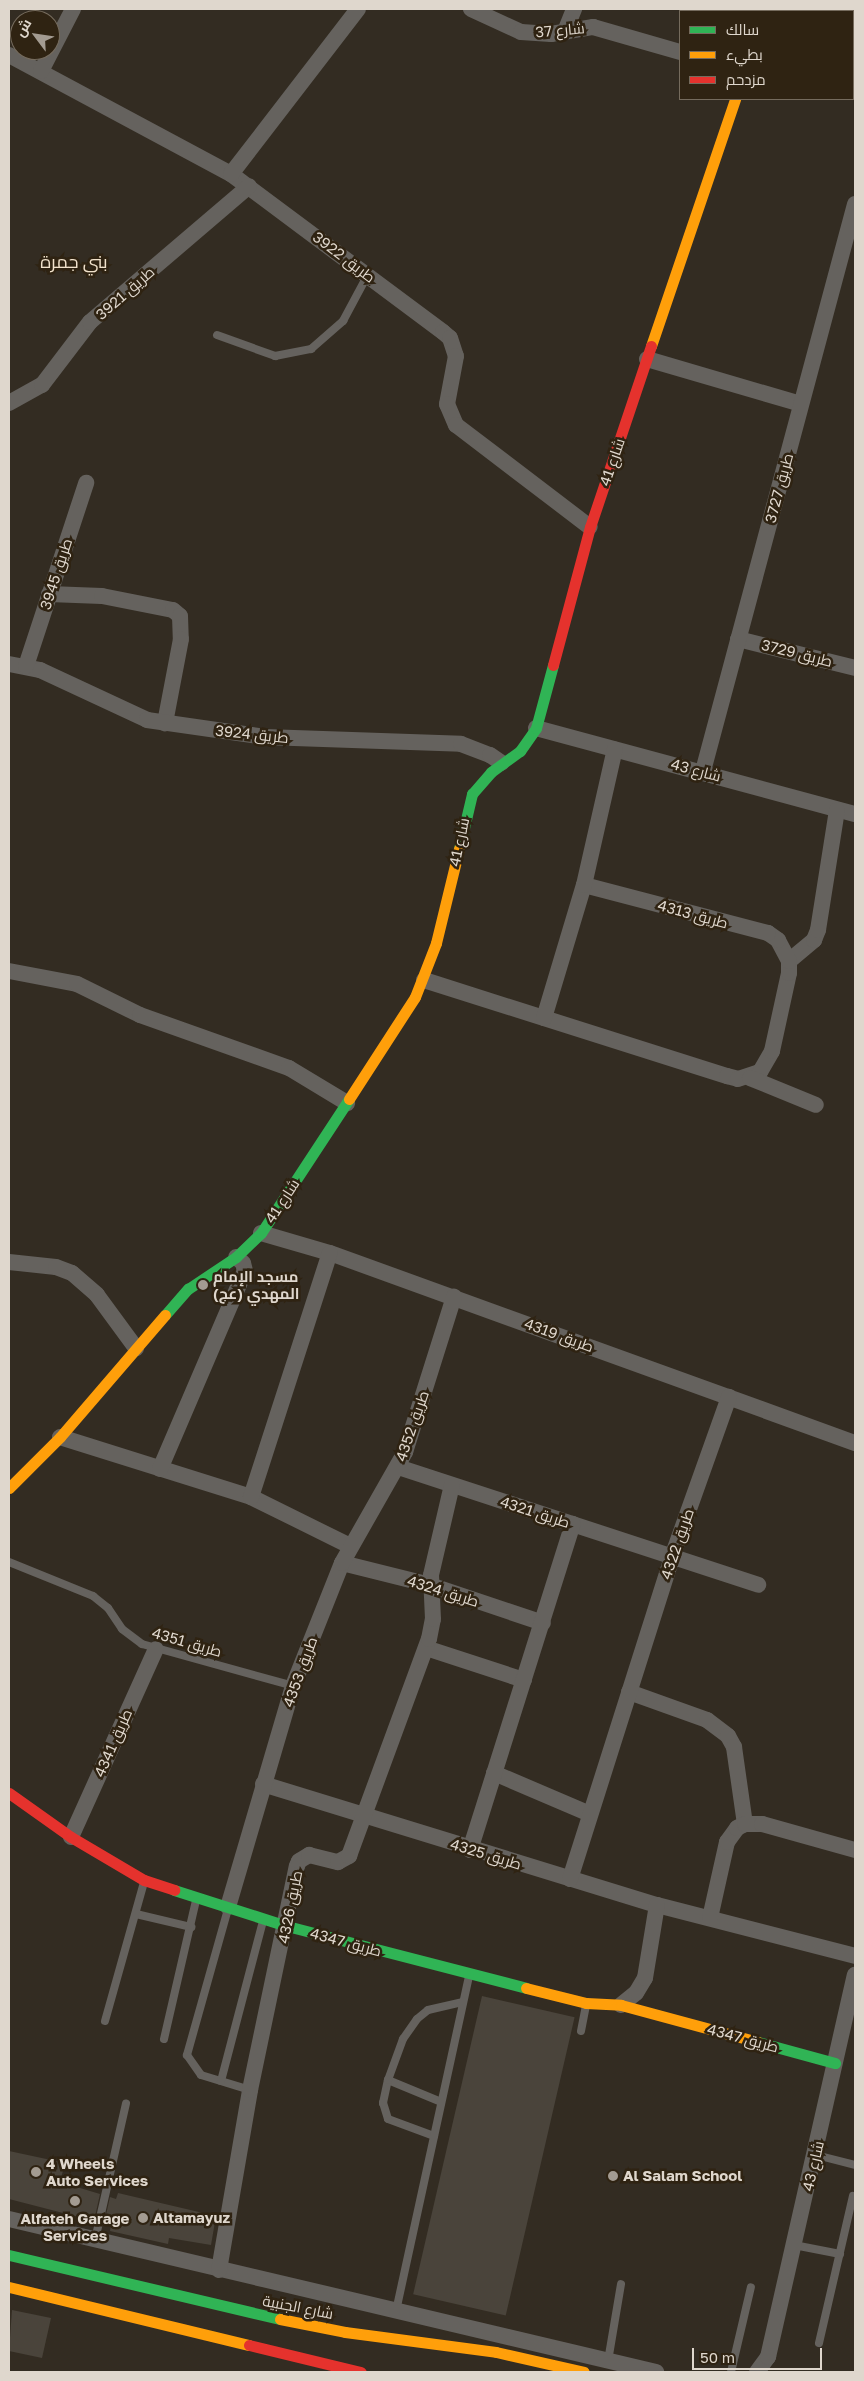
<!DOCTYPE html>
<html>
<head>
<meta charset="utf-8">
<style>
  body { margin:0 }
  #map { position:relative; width:864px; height:2381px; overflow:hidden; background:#332c22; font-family:"Golos Text",Cairo,sans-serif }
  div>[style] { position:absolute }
  .building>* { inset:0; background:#4a443b; transform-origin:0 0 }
  .lane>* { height:8px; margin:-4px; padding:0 4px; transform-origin:4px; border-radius:4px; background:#65625e }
  .street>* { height:16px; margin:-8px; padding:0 8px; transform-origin:8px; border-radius:8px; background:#65625e }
  .fast>* { height:11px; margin:-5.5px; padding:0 5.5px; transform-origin:5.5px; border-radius:5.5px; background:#30b455 }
  .slow>* { height:11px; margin:-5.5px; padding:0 5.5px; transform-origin:5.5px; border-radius:5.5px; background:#ff9f0a }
  .jam>* { height:11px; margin:-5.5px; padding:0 5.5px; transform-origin:5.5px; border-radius:5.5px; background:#e5322d }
  .dots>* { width:14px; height:14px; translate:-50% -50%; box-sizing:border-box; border:2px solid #2f2312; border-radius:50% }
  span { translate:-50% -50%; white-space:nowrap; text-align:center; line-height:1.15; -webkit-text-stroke:5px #2f2312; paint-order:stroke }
  .street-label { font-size:15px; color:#dfd7cd }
  .poi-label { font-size:15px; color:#dfd7cd; font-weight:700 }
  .left { translate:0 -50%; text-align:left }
  .quarter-label { font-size:18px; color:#f1e2cc }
  .frame { position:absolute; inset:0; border:10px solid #dfd7cd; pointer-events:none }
  .legend { position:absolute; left:679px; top:10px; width:175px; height:90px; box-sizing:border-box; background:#2f2312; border:1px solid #756b5d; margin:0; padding:6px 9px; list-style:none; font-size:15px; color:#dfd7cd }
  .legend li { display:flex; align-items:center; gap:10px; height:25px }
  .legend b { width:25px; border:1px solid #756b5d }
  .north { position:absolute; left:10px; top:10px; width:50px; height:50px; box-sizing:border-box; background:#2f2312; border:1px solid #756b5d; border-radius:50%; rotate:301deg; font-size:14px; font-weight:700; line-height:20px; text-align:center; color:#dfd7cd }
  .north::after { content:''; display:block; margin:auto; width:18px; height:22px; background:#a39b91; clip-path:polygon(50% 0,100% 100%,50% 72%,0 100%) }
  .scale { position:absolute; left:692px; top:2348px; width:130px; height:22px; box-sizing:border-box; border:2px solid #dfd7cd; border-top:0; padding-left:6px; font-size:15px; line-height:18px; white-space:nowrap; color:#dfd7cd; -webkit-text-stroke:4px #2f2312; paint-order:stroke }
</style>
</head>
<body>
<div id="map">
  <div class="building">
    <div style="left:482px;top:1996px;width:95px;height:306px;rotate:13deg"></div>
    <div style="clip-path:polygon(9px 2151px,65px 2163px,60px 2182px,100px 2194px,94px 2221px,9px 2199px)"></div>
    <div style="clip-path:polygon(118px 2193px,216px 2216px,211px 2245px,169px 2238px,168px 2244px,110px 2231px,111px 2226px,104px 2224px,110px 2197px,116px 2199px)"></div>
    <div style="clip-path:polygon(12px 2310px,51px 2318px,42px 2358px,9px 2351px)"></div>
  </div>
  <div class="lane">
    <div style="left:217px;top:335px;width:62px;rotate:19.9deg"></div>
    <div style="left:275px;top:356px;width:37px;rotate:-11deg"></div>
    <div style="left:311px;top:349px;width:43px;rotate:-41.2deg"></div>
    <div style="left:343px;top:321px;width:51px;rotate:-61.9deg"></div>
    <div style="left:9px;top:1562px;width:91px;rotate:22deg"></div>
    <div style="left:93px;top:1596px;width:19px;rotate:39deg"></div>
    <div style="left:108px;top:1608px;width:25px;rotate:56deg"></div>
    <div style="left:122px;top:1629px;width:25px;rotate:37deg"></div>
    <div style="left:142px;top:1644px;width:157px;rotate:15.5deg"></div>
    <div style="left:228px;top:1909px;width:152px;rotate:105.7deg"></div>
    <div style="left:187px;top:2055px;width:24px;rotate:55deg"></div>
    <div style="left:201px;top:2075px;width:51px;rotate:17deg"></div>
    <div style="left:136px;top:1914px;width:57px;rotate:13.3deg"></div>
    <div style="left:105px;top:2021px;width:144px;rotate:-74.3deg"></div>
    <div style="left:581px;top:2031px;width:26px;rotate:-79deg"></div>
    <div style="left:164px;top:2039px;width:143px;rotate:-77deg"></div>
    <div style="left:388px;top:2080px;width:57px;rotate:22.5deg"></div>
    <div style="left:221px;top:2081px;width:165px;rotate:-75.3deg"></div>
    <div style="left:434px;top:2136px;width:49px;rotate:-159.7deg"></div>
    <div style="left:388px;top:2119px;width:17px;rotate:-107deg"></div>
    <div style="left:383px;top:2103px;width:24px;rotate:-78deg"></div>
    <div style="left:388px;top:2080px;width:44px;rotate:-69.9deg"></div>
    <div style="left:403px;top:2039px;width:24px;rotate:-55deg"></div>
    <div style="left:417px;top:2019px;width:14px;rotate:-39deg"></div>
    <div style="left:428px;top:2010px;width:35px;rotate:-13deg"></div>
    <div style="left:816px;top:2155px;width:40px;rotate:14.4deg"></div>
    <div style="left:95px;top:2240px;width:140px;rotate:-77.2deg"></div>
    <div style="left:794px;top:2245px;width:47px;rotate:11.1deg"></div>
    <div style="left:396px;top:2311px;width:343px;rotate:-77.7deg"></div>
    <div style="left:819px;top:2343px;width:151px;rotate:-77deg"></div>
    <div style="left:608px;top:2361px;width:78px;rotate:-80.4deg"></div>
    <div style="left:731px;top:2372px;width:87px;rotate:-76.8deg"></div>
  </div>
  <div class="street">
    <div style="left:471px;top:9px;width:55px;rotate:24.7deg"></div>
    <div style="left:521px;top:32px;width:30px;rotate:4deg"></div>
    <div style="left:551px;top:34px;width:43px;rotate:-9.5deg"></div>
    <div style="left:593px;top:27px;width:91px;rotate:16deg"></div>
    <div style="left:761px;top:11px;width:2px;rotate:-63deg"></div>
    <div style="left:566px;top:29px;width:22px;rotate:-68deg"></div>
    <div style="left:9px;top:55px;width:252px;rotate:28.2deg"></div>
    <div style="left:231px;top:174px;width:264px;rotate:36.7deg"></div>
    <div style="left:443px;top:332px;width:9px;rotate:41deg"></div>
    <div style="left:450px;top:338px;width:19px;rotate:72deg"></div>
    <div style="left:456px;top:356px;width:49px;rotate:100.6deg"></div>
    <div style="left:447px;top:404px;width:23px;rotate:67deg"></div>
    <div style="left:456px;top:425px;width:168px;rotate:37.3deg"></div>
    <div style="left:41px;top:71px;width:70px;rotate:-62.7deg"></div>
    <div style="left:231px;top:174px;width:208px;rotate:-52.4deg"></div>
    <div style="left:647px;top:359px;width:160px;rotate:16.3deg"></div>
    <div style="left:9px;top:403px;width:38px;rotate:-29deg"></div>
    <div style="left:42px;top:385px;width:79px;rotate:-52.7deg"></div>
    <div style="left:90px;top:322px;width:209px;rotate:-40.5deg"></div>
    <div style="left:49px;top:594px;width:53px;rotate:2.2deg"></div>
    <div style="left:102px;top:596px;width:72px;rotate:11.2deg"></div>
    <div style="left:173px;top:610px;width:9px;rotate:41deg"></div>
    <div style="left:180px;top:616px;width:23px;rotate:88deg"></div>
    <div style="left:181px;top:639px;width:86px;rotate:100.8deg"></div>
    <div style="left:738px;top:639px;width:121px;rotate:13.9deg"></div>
    <div style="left:9px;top:664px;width:32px;rotate:11deg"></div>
    <div style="left:40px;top:670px;width:118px;rotate:25deg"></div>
    <div style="left:147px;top:720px;width:119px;rotate:8.2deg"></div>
    <div style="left:265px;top:737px;width:196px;rotate:2deg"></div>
    <div style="left:461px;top:744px;width:31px;rotate:21deg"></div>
    <div style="left:490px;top:755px;width:14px;rotate:34deg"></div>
    <div style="left:26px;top:666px;width:193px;rotate:-71.8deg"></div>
    <div style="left:536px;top:728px;width:330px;rotate:15.1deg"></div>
    <div style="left:703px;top:771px;width:587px;rotate:-74.99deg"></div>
    <div style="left:789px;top:961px;width:33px;rotate:-40deg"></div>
    <div style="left:814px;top:940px;width:11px;rotate:-68deg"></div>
    <div style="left:818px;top:930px;width:121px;rotate:-81deg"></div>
    <div style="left:9px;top:971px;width:69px;rotate:10.8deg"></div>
    <div style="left:77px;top:984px;width:70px;rotate:26.2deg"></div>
    <div style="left:140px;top:1015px;width:158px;rotate:19.6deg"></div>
    <div style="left:289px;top:1068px;width:68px;rotate:31.1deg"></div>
    <div style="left:424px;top:980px;width:318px;rotate:17.6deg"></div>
    <div style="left:727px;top:1076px;width:11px;rotate:15deg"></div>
    <div style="left:738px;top:1079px;width:23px;rotate:-18deg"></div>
    <div style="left:760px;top:1072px;width:24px;rotate:-60deg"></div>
    <div style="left:772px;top:1051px;width:80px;rotate:-77.7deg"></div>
    <div style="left:789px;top:973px;width:12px;rotate:-90deg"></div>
    <div style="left:789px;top:961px;width:24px;rotate:-118deg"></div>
    <div style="left:778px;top:940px;width:12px;rotate:-145deg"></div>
    <div style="left:768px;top:933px;width:190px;rotate:-165.4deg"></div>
    <div style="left:544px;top:1018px;width:139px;rotate:-73.3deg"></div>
    <div style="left:584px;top:885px;width:139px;rotate:-77.2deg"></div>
    <div style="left:750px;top:1078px;width:71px;rotate:22.2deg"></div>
    <div style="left:261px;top:1233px;width:72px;rotate:16.2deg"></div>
    <div style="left:330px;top:1253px;width:558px;rotate:19.9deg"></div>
    <div style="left:9px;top:1262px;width:47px;rotate:6.1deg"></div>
    <div style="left:56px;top:1267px;width:17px;rotate:21deg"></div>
    <div style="left:72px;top:1273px;width:33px;rotate:41deg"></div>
    <div style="left:97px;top:1295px;width:66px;rotate:53.7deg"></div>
    <div style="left:60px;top:1437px;width:200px;rotate:17.4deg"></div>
    <div style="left:251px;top:1497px;width:110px;rotate:26.3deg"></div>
    <div style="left:398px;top:1467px;width:379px;rotate:18.1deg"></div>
    <div style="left:160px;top:1469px;width:215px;rotate:-66.8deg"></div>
    <div style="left:245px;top:1271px;width:8px;rotate:-104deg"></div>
    <div style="left:243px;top:1263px;width:9px;rotate:-139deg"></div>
    <div style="left:251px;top:1497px;width:256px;rotate:-72.1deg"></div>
    <div style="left:342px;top:1563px;width:91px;rotate:14deg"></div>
    <div style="left:430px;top:1585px;width:119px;rotate:18.6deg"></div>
    <div style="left:426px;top:1648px;width:103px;rotate:18.1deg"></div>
    <div style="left:629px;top:1692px;width:83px;rotate:19.7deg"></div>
    <div style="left:707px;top:1720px;width:26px;rotate:37deg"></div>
    <div style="left:728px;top:1736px;width:13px;rotate:61deg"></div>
    <div style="left:734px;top:1747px;width:78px;rotate:81.9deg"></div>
    <div style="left:494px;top:1773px;width:104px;rotate:23.1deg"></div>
    <div style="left:263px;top:1784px;width:412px;rotate:17.1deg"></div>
    <div style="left:657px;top:1905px;width:204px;rotate:14.4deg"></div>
    <div style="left:71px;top:1837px;width:206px;rotate:-65.7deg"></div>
    <div style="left:470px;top:1850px;width:342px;rotate:-72.5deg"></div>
    <div style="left:570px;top:1879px;width:338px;rotate:-72.4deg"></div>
    <div style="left:672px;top:1557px;width:170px;rotate:-70.4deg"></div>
    <div style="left:228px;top:1907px;width:230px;rotate:-73.6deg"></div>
    <div style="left:293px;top:1686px;width:132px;rotate:-68.3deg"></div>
    <div style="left:342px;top:1563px;width:128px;rotate:-60.4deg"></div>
    <div style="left:405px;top:1452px;width:163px;rotate:-72.5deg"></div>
    <div style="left:710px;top:1918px;width:78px;rotate:-77.4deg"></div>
    <div style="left:727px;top:1842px;width:17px;rotate:-54deg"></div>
    <div style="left:737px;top:1828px;width:9px;rotate:-27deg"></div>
    <div style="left:745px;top:1824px;width:17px"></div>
    <div style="left:762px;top:1824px;width:97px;rotate:15.6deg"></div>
    <div style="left:621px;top:2005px;width:19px;rotate:-39deg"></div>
    <div style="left:636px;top:1993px;width:17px;rotate:-59deg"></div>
    <div style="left:645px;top:1978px;width:74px;rotate:-80.7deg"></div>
    <div style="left:9px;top:2219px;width:665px;rotate:13.3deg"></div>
    <div style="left:219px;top:2270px;width:183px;rotate:-80.2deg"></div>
    <div style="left:250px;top:2090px;width:229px;rotate:-78.2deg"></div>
    <div style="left:297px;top:1866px;width:5px;rotate:-68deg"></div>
    <div style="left:299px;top:1861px;width:12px;rotate:-31deg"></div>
    <div style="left:309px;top:1855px;width:30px;rotate:14deg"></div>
    <div style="left:338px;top:1862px;width:13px;rotate:-29deg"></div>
    <div style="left:349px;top:1856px;width:231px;rotate:-69.8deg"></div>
    <div style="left:429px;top:1639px;width:20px;rotate:-79deg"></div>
    <div style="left:433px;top:1619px;width:44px;rotate:-92.6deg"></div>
    <div style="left:431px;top:1575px;width:92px;rotate:-76.9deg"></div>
    <div style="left:757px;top:2372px;width:19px;rotate:-54deg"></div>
    <div style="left:768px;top:2357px;width:392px;rotate:-77.2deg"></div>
  </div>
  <div class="fast">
    <div style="left:459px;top:849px;width:57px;rotate:-76.7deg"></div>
    <div style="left:472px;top:794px;width:29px;rotate:-49deg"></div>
    <div style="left:491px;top:772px;width:36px;rotate:-36deg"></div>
    <div style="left:520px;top:751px;width:28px;rotate:-55deg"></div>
    <div style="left:536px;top:728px;width:65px;rotate:-74.9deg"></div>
    <div style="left:165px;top:1315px;width:35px;rotate:-49deg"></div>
    <div style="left:188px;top:1289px;width:58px;rotate:-33.7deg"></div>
    <div style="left:236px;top:1257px;width:35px;rotate:-44deg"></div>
    <div style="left:261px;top:1233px;width:160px;rotate:-56.7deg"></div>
    <div style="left:174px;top:1890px;width:119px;rotate:17.7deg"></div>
    <div style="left:287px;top:1926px;width:247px;rotate:14.5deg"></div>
    <div style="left:758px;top:2042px;width:80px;rotate:15.3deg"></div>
    <div style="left:9px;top:2255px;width:278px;rotate:13.3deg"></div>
  </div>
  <div class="slow">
    <div style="left:651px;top:346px;width:261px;rotate:-71.2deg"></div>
    <div style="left:349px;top:1099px;width:121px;rotate:-57.1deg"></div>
    <div style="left:415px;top:997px;width:58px;rotate:-68.7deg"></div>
    <div style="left:436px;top:943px;width:97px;rotate:-76.3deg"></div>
    <div style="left:9px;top:1488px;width:72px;rotate:-45deg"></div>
    <div style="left:60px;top:1437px;width:161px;rotate:-49.3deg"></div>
    <div style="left:526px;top:1988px;width:62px;rotate:14deg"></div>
    <div style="left:586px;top:2003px;width:35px;rotate:3deg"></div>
    <div style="left:621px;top:2005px;width:142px;rotate:15.1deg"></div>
    <div style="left:9px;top:2287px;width:247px;rotate:13.6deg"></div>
    <div style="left:280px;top:2319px;width:66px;rotate:11.3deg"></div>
    <div style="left:345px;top:2332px;width:152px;rotate:7.5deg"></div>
    <div style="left:496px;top:2352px;width:90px;rotate:12.8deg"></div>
  </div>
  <div class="jam">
    <div style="left:553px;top:665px;width:143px;rotate:-75deg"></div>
    <div style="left:590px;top:527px;width:191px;rotate:-71.4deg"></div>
    <div style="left:9px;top:1793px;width:76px;rotate:35.4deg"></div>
    <div style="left:71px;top:1837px;width:85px;rotate:30.5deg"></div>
    <div style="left:144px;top:1880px;width:32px;rotate:18deg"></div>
    <div style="left:249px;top:2345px;width:115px;rotate:13.6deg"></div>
  </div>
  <div class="dots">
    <div style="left:203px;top:1285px;background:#a39b91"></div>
    <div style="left:36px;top:2172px;background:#a39b91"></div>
    <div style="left:613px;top:2176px;background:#a39b91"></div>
    <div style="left:75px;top:2201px;background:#a39b91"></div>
    <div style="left:143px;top:2218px;background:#a39b91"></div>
  </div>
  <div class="street-label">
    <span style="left:560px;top:30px;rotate:-5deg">شارع 37</span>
    <span style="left:344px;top:257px;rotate:37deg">طريق 3922</span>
    <span style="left:125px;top:293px;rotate:-41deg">طريق 3921</span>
    <span style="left:612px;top:462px;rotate:-71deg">شارع 41</span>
    <span style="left:779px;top:488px;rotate:-75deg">طريق 3727</span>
    <span style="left:56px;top:574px;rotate:-72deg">طريق 3945</span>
    <span style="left:797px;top:653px;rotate:14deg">طريق 3729</span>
    <span style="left:252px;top:734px;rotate:6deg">طريق 3924</span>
    <span style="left:696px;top:770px;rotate:15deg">شارع 43</span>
    <span style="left:459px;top:842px;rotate:-78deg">شارع 41</span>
    <span style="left:693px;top:914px;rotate:15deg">طريق 4313</span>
    <span style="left:282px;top:1201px;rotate:-57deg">شارع 41</span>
    <span style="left:559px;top:1335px;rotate:20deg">طريق 4319</span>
    <span style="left:412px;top:1426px;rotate:-71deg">طريق 4352</span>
    <span style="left:535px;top:1512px;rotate:18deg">طريق 4321</span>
    <span style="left:677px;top:1544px;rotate:-71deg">طريق 4322</span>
    <span style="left:443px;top:1591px;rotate:17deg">طريق 4324</span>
    <span style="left:187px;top:1642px;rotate:16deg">طريق 4351</span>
    <span style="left:300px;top:1672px;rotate:-70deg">طريق 4353</span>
    <span style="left:113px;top:1743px;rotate:-66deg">طريق 4341</span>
    <span style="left:486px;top:1854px;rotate:17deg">طريق 4325</span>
    <span style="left:290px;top:1907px;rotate:-79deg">طريق 4326</span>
    <span style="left:346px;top:1942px;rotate:15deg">طريق 4347</span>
    <span style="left:743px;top:2038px;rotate:15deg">طريق 4347</span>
    <span style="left:813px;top:2166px;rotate:-77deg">شارع 43</span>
    <span style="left:298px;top:2307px;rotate:11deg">شارع الجنبية</span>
  </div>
  <div class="poi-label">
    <span class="left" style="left:213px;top:1285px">مسجد الإمام<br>المهدي (عج)</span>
    <span class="left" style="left:46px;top:2172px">4 Wheels<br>Auto Services</span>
    <span class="left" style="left:623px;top:2176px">Al Salam School</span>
    <span style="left:75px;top:2227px">Alfateh Garage<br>Services</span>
    <span class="left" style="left:153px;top:2218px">Altamayuz</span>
  </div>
  <div class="quarter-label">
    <span style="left:74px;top:261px">بني جمرة</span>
  </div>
  <div class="frame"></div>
  <ul class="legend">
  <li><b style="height:6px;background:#30b455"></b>سالك</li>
  <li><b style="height:6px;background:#ff9f0a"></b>بطيء</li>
  <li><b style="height:6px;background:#e5322d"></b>مزدحم</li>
  </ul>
  <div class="north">ش</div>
  <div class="scale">50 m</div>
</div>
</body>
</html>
